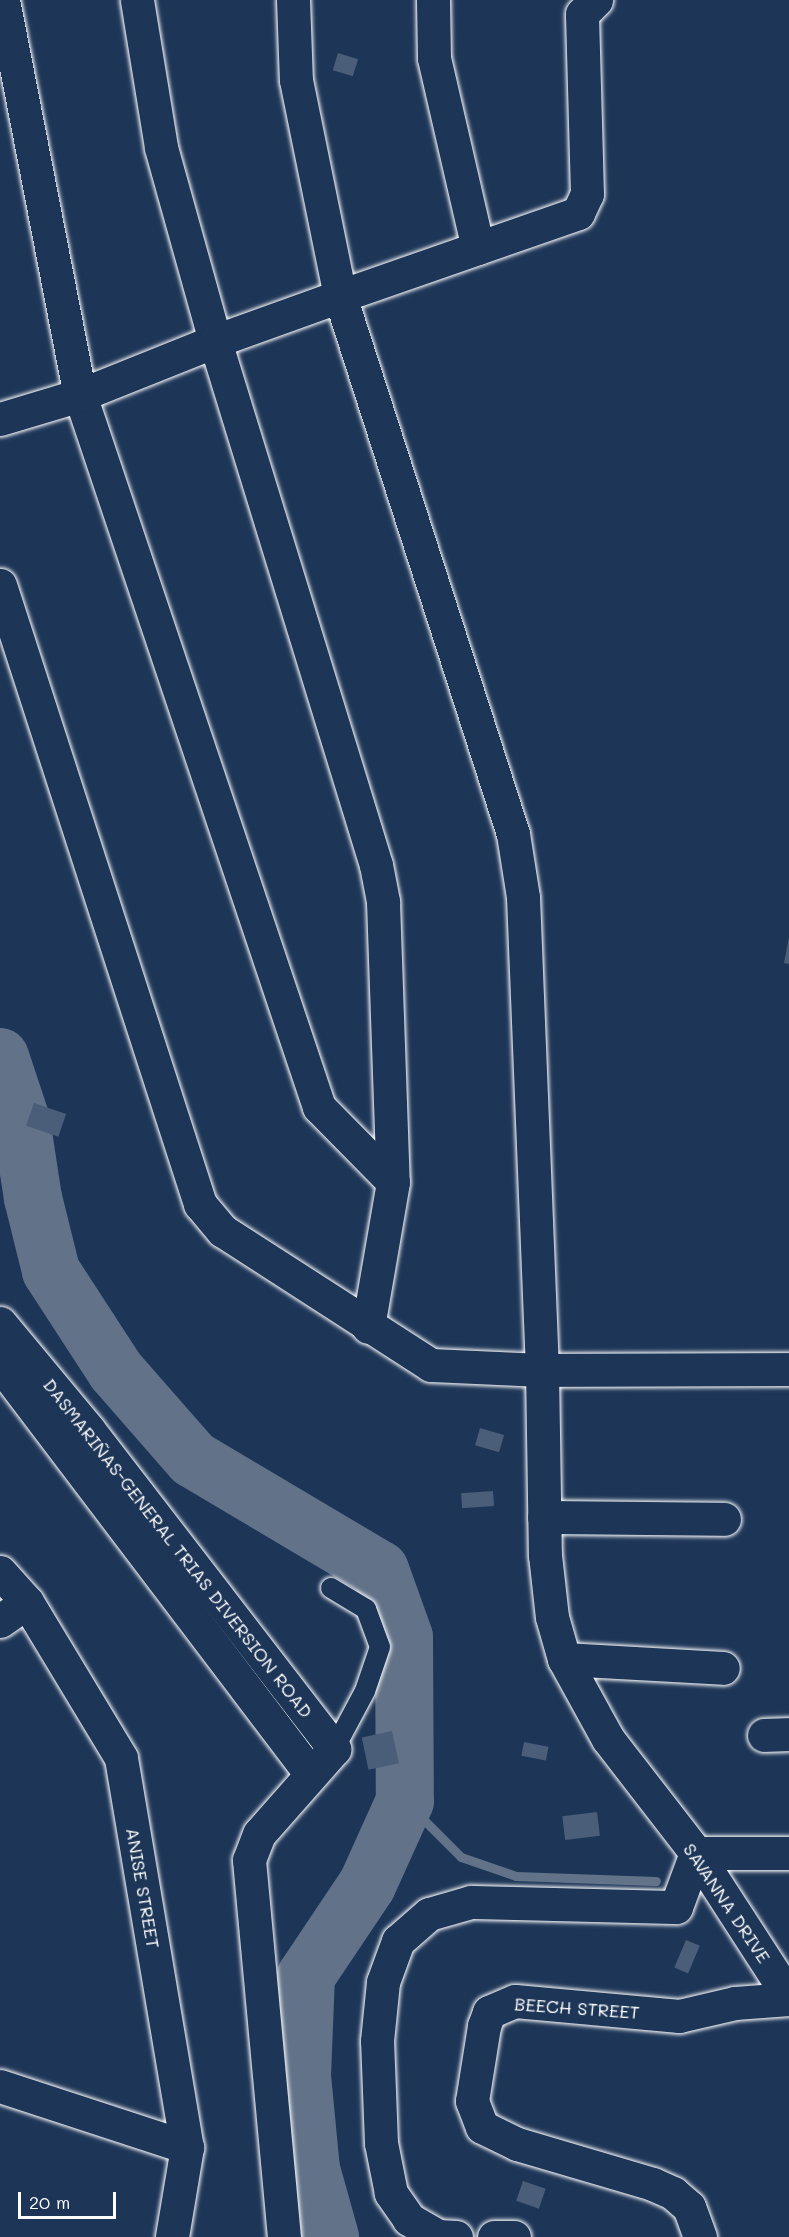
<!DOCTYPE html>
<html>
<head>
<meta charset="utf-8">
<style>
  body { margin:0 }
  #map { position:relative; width:789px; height:2237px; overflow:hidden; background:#1d3557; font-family:Mali,sans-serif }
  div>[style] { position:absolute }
  .stream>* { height:9px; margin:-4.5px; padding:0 4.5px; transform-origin:4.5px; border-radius:4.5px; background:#617289 }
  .river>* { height:58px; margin:-29px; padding:0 29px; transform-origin:29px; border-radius:29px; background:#617289 }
  .building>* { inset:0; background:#4a5d79; transform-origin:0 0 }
  .roads { filter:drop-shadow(0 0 2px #fff) drop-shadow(0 0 2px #fff) }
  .service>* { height:20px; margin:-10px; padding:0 10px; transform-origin:10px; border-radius:10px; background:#1d3557 }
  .minor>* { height:33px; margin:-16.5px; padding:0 16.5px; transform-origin:16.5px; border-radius:16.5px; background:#1d3557 }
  span { translate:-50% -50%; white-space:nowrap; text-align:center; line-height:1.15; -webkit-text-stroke:6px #1d3557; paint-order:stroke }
  .street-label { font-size:18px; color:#fff }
  .scale { position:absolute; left:18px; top:2192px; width:98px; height:27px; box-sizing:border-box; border:3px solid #fff; border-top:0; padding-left:8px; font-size:18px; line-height:21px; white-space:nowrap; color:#fff; -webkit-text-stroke:4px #1d3557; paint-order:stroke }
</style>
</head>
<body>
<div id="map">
  <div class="stream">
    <div style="left:405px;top:1801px;width:79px;rotate:45deg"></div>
    <div style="left:461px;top:1857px;width:58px;rotate:19.1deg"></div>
    <div style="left:516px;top:1876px;width:140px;rotate:2deg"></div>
  </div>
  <div class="river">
    <div style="left:0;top:1057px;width:66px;rotate:71.6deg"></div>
    <div style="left:21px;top:1120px;width:79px;rotate:81.3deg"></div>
    <div style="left:33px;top:1198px;width:75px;rotate:76.1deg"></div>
    <div style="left:51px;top:1271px;width:119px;rotate:57deg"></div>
    <div style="left:116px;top:1371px;width:117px;rotate:48.8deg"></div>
    <div style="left:193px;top:1459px;width:217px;rotate:30.7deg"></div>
    <div style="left:380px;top:1570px;width:71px;rotate:70.3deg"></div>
    <div style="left:404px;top:1637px;width:164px;rotate:89.7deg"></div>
    <div style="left:405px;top:1801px;width:92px;rotate:114.3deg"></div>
    <div style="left:367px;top:1885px;width:110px;rotate:123.8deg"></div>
    <div style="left:306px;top:1976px;width:100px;rotate:92.3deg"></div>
    <div style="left:302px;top:2076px;width:93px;rotate:84.5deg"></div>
    <div style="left:311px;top:2169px;width:71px;rotate:74.4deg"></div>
  </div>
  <div class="building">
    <div style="left:338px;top:53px;width:21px;height:18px;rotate:17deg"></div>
    <div style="clip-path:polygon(789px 937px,789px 964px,784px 963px)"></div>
    <div style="left:34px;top:1103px;width:34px;height:24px;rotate:19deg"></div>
    <div style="left:480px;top:1428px;width:25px;height:18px;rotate:16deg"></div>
    <div style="left:493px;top:1491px;width:15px;height:32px;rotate:86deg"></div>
    <div style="left:392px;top:1731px;width:33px;height:31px;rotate:78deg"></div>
    <div style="left:524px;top:1742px;width:25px;height:14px;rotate:11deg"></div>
    <div style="left:597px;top:1812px;width:24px;height:35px;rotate:83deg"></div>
    <div style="left:686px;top:1940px;width:15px;height:30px;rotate:23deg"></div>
    <div style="left:523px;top:2181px;width:24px;height:21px;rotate:19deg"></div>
  </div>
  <div class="roads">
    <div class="service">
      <div style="left:331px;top:1588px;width:41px;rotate:31deg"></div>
      <div style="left:366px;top:1609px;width:40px;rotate:69.8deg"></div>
      <div style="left:380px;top:1647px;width:46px;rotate:108.8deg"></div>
      <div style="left:365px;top:1691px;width:66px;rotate:118.1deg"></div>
    </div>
    <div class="minor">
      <div style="left:3px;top:0;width:402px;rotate:79deg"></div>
      <div style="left:80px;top:395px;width:751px;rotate:71.44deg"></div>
      <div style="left:319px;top:1107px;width:105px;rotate:45.4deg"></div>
      <div style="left:393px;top:1182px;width:147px;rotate:99.8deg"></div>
      <div style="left:293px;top:0;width:80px;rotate:87.9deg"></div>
      <div style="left:296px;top:80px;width:220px;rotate:78.5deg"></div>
      <div style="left:340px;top:296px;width:252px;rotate:-19.2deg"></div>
      <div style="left:578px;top:213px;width:21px;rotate:-65deg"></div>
      <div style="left:587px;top:194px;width:180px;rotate:-91.6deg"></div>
      <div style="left:582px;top:14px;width:20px;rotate:-45deg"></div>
      <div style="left:433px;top:0;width:58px;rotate:89deg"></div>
      <div style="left:434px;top:58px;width:195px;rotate:77deg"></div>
      <div style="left:0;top:419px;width:84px;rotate:-16.7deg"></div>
      <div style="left:80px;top:395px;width:145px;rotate:-21.8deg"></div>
      <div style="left:215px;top:341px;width:201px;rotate:-105.6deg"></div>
      <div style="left:161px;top:147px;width:149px;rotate:-99.3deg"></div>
      <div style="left:0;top:585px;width:651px;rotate:72.09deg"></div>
      <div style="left:200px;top:1204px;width:35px;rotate:50deg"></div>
      <div style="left:223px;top:1231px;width:247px;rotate:32.8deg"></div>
      <div style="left:431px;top:1365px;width:111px;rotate:2.6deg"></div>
      <div style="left:542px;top:1370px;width:473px;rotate:-92.3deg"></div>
      <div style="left:523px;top:897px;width:64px;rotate:-99deg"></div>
      <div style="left:513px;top:834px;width:565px;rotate:-107.83deg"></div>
      <div style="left:340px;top:296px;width:133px;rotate:160.2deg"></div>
      <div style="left:215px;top:341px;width:548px;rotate:72.92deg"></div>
      <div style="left:376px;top:865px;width:38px;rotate:79deg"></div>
      <div style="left:383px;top:902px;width:280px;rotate:88deg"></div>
      <div style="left:0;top:1323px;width:138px;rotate:50.3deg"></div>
      <div style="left:88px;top:1429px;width:404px;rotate:52.4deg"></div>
      <div style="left:334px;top:1749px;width:113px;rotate:131.4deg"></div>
      <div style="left:259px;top:1834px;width:28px;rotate:111deg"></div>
      <div style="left:249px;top:1860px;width:379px;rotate:84.7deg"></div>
      <div style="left:0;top:1364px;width:513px;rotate:52.84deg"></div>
      <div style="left:789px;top:1369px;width:247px;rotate:179.8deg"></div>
      <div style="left:542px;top:1370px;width:185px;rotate:89.1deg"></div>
      <div style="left:545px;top:1555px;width:62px;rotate:83.6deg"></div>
      <div style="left:552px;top:1617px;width:44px;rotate:74.1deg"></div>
      <div style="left:564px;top:1659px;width:91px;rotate:61.2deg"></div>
      <div style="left:608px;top:1739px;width:144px;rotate:52.3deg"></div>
      <div style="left:696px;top:1853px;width:171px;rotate:57.1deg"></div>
      <div style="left:544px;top:1517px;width:180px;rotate:0.6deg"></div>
      <div style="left:0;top:1572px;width:40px;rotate:48deg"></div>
      <div style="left:27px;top:1602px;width:182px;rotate:58.9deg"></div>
      <div style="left:121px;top:1758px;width:395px;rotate:80.4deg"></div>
      <div style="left:187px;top:2147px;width:91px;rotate:99.5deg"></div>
      <div style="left:0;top:1621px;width:33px;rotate:-35deg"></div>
      <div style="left:564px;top:1659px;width:159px;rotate:3.2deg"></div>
      <div style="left:764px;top:1735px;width:25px;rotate:-2deg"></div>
      <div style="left:0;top:2086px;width:197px;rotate:18.1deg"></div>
      <div style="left:456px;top:2237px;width:18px;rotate:-177deg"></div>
      <div style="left:438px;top:2236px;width:34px;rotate:-150deg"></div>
      <div style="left:409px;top:2219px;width:32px;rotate:-125deg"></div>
      <div style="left:391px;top:2193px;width:51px;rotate:-101.3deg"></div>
      <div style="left:381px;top:2143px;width:102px;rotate:-92.2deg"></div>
      <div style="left:377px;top:2041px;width:59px;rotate:-84.2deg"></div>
      <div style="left:383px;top:1982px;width:44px;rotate:-69.9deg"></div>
      <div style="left:398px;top:1941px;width:41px;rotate:-41.1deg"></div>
      <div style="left:429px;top:1914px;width:44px;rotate:-15.9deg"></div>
      <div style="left:471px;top:1902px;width:205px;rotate:1.4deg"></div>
      <div style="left:676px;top:1907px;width:58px;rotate:-69.7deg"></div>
      <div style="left:696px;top:1853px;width:93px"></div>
      <div style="left:494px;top:2237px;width:20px"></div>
      <div style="left:700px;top:2237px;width:32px;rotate:-110deg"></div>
      <div style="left:689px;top:2207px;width:21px;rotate:-139deg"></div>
      <div style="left:673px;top:2193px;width:22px;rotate:-156deg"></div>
      <div style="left:653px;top:2184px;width:142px;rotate:-163.6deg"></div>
      <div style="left:517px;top:2144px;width:39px;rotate:-154deg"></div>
      <div style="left:482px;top:2127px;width:28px;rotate:-111deg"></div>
      <div style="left:472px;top:2101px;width:76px;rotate:-80.9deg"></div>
      <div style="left:484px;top:2026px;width:15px;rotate:-70deg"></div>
      <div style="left:489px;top:2012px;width:28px;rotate:-23deg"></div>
      <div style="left:515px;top:2001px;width:165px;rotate:5.2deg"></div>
      <div style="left:679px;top:2016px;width:57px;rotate:-13.1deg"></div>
      <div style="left:735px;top:2003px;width:54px;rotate:-4.2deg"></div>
    </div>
  </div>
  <div class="street-label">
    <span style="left:178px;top:1548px;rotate:52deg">DASMARIÑAS-GENERAL TRIAS DIVERSION ROAD</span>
    <span style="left:143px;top:1888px;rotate:80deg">ANISE STREET</span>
    <span style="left:727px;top:1903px;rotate:56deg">SAVANNA DRIVE</span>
    <span style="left:577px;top:2008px;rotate:4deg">BEECH STREET</span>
  </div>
  <div class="scale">20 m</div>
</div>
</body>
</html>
